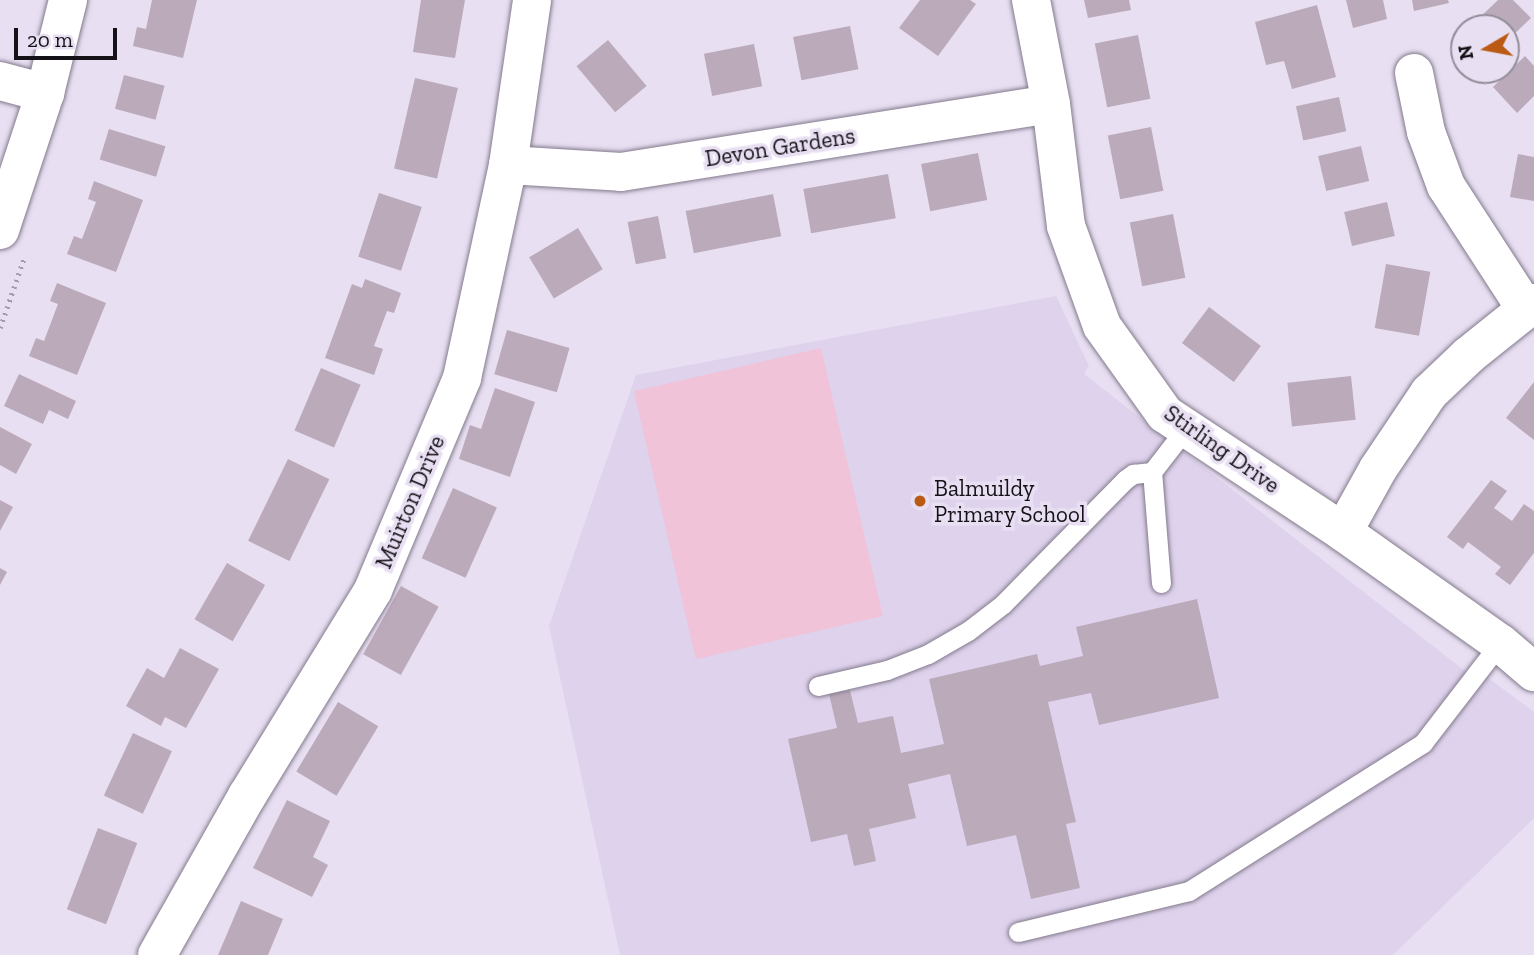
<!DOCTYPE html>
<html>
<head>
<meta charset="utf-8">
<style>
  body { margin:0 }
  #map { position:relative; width:1534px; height:955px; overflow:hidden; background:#e8dff2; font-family:"Zilla Slab",serif }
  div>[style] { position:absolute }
  .built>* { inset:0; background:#ded2ec }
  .green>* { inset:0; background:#f0c3d9; transform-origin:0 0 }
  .building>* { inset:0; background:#bbaaba; transform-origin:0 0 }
  .path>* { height:4.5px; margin-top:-2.25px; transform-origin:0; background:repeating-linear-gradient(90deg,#a39cab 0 2px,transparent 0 7px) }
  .roads { filter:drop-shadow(0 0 2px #837a8c) drop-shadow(0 0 2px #837a8c) }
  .lane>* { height:19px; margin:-9.5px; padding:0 9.5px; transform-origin:9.5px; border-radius:9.5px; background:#fff }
  .street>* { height:38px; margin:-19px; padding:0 19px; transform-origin:19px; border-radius:19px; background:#fff }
  .secondary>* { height:38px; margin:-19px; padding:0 19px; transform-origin:19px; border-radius:19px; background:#fff }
  .dots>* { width:19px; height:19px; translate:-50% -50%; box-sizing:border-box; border:4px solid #e8dff2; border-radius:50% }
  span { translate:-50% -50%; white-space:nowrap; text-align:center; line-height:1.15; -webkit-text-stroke:7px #e8dff2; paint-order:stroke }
  .street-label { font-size:23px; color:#141117 }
  .poi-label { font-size:23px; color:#141117 }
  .left { translate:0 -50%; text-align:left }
  .north { position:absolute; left:1450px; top:14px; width:70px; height:70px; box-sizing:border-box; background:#e8dff2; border:2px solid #938d9a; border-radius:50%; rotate:260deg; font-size:19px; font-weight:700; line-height:28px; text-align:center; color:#141117 }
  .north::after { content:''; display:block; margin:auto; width:24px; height:32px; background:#ba5a14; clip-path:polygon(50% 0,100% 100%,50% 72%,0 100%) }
  .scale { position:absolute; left:14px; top:28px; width:103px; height:32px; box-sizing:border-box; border:4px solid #141117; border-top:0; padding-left:9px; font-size:21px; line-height:24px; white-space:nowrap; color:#141117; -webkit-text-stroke:5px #e8dff2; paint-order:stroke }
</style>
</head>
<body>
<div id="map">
  <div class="built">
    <div style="clip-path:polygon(1056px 296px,1089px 366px,1084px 374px,1474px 678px,1480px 672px,1534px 712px,1534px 818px,1393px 955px,620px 955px,549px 626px,636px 375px)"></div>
  </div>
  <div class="green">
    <div style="left:821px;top:348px;width:275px;height:192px;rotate:77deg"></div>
  </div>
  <div class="building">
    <div style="clip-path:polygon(152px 0,197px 0,183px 58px,133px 46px,137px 27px,146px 29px)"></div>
    <div style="clip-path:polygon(421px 0,465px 0,455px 58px,413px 52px)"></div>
    <div style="clip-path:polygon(920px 0,970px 0,976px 4px,938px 56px,899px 28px)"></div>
    <div style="clip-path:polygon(1084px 0,1129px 0,1131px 10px,1088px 18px)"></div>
    <div style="clip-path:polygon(1346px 0,1383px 0,1387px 19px,1353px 28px)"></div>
    <div style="clip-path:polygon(1412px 0,1448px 0,1449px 3px,1414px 11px)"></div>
    <div style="clip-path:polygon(1498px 0,1513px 0,1531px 18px,1506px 42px,1506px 28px,1478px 28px,1474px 23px)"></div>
    <div style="clip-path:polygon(1317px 5px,1336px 77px,1292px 89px,1284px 61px,1266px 65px,1255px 22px)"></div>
    <div style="left:850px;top:26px;width:44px;height:58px;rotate:79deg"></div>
    <div style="left:1138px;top:35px;width:65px;height:44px;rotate:79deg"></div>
    <div style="left:608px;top:40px;width:60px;height:41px;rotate:50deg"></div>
    <div style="left:754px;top:44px;width:43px;height:51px;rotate:79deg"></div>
    <div style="clip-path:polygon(1525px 56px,1534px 66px,1534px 96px,1517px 113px,1493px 87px)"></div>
    <div style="left:124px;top:75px;width:42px;height:35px;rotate:15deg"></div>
    <div style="left:415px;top:78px;width:44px;height:93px;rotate:13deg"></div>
    <div style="left:1339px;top:97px;width:35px;height:44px;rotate:78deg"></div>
    <div style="left:1151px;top:127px;width:65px;height:44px;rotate:79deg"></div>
    <div style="left:109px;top:129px;width:59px;height:32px;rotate:17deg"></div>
    <div style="left:1361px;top:146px;width:36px;height:44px;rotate:77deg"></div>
    <div style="left:978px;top:153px;width:48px;height:58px;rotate:79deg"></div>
    <div style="clip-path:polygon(1518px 154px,1534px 157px,1534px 201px,1510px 197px)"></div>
    <div style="left:888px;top:174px;width:45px;height:86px;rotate:80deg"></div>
    <div style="clip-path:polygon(94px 181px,143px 200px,116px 272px,67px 254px,74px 236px,82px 239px,96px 202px,88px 199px)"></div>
    <div style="left:379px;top:193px;width:45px;height:67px;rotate:18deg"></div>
    <div style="left:773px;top:194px;width:43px;height:89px;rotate:79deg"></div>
    <div style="left:1387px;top:202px;width:35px;height:44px;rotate:77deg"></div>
    <div style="left:1173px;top:214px;width:65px;height:44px;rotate:79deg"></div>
    <div style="left:658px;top:216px;width:43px;height:31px;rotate:79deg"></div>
    <div style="left:578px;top:228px;width:48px;height:57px;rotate:59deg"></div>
    <div style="left:1386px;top:264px;width:45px;height:65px;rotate:10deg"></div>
    <div style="clip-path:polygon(365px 279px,401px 293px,394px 313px,387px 311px,374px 346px,383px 349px,374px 375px,325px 358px,352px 284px,362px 288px)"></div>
    <div style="clip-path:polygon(57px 283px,106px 303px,77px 375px,29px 356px,36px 338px,44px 341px,58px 304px,50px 301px)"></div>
    <div style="left:1209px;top:307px;width:65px;height:45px;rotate:37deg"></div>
    <div style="left:507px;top:330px;width:65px;height:46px;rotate:16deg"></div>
    <div style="left:321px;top:368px;width:43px;height:68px;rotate:23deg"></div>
    <div style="clip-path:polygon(19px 374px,76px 401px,68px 419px,49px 410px,43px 424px,4px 406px)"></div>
    <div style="left:1351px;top:376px;width:44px;height:64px;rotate:84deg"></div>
    <div style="clip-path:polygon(1534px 382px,1534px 440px,1506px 418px)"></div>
    <div style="clip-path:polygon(495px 388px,535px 402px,510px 477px,459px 459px,470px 425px,481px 429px)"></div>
    <div style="clip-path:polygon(0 427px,32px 444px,16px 474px,0 465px)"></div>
    <div style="left:288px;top:459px;width:46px;height:91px;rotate:26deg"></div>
    <div style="clip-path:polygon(1491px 480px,1507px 491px,1494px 508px,1512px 521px,1524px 504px,1534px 511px,1534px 553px,1510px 585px,1495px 574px,1501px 567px,1468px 542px,1463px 549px,1447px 537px)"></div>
    <div style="left:453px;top:488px;width:48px;height:77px;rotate:24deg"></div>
    <div style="clip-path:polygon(0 500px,13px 507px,0 531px)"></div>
    <div style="left:227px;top:563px;width:44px;height:65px;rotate:30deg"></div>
    <div style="clip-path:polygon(0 568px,7px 572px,0 585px)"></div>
    <div style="left:401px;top:586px;width:43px;height:78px;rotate:29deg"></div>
    <div style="clip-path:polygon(1197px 599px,1219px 698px,1099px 725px,1091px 693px,1048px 702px,1076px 822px,1066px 824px,1080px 888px,1031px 899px,1016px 835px,967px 846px,950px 774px,908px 784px,916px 818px,869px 829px,876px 861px,854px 866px,847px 834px,811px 842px,788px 739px,837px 728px,829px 694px,850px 690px,858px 723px,893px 716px,901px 753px,944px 744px,929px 679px,1037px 654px,1040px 666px,1083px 656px,1076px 627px)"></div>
    <div style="clip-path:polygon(180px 648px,219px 669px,186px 728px,165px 717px,161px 726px,126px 706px,147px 668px,164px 678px)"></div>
    <div style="left:338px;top:702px;width:47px;height:81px;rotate:31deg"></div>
    <div style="left:133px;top:733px;width:43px;height:69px;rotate:25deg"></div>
    <div style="clip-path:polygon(287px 800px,330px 821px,313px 857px,328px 865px,312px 897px,253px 868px)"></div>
    <div style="left:98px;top:828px;width:42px;height:87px;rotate:21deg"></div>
    <div style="clip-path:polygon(241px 901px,283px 919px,268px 955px,218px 955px)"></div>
  </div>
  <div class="path">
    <div style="left:0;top:328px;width:74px;rotate:-71.1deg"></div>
  </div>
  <div class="roads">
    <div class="lane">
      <div style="left:1161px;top:583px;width:111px;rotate:-94.6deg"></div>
      <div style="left:1152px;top:472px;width:56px;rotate:-52.3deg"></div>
      <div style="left:818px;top:686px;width:71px;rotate:-13.1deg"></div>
      <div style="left:887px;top:670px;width:44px;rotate:-21.3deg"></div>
      <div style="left:928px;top:654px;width:46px;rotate:-29.9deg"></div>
      <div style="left:968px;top:631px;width:44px;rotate:-37.6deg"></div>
      <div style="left:1003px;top:604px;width:175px;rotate:-45.5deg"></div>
      <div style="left:1126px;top:479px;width:9px;rotate:-36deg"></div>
      <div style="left:1133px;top:474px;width:19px;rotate:-6deg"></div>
      <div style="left:1018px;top:932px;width:176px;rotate:-13.5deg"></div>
      <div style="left:1189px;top:891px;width:277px;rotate:-32.3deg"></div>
      <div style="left:1423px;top:743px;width:126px;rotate:-52.4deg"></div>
    </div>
    <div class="street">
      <div style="left:1031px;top:0;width:106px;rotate:79.1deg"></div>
      <div style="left:1051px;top:104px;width:123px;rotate:83deg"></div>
      <div style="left:1066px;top:226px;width:106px;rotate:70.2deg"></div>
      <div style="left:1102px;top:326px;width:108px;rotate:54.4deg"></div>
      <div style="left:1165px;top:414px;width:214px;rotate:33.5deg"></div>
      <div style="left:1343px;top:532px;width:192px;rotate:35.3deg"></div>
      <div style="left:1500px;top:643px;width:45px;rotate:40.5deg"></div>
      <div style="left:1414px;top:73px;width:60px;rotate:78.5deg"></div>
      <div style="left:1426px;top:132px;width:58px;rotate:69.7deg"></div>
      <div style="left:1446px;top:186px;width:147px;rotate:57deg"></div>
      <div style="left:0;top:81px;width:47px;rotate:14.9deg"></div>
      <div style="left:508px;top:165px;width:113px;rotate:3.5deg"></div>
      <div style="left:621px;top:172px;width:435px;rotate:-9deg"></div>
      <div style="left:1343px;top:532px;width:72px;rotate:-60.9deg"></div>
      <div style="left:1378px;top:469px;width:92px;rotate:-56.1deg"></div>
      <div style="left:1429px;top:393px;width:55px;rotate:-43.5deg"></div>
      <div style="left:1469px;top:355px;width:83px;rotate:-38.7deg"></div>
      <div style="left:157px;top:955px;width:183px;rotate:-60.5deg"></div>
      <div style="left:247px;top:796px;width:241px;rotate:-58.5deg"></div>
      <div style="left:373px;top:590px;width:230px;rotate:-67.2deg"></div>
      <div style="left:462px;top:378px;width:218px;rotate:-77.8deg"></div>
      <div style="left:508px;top:165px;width:167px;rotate:-81.7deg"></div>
    </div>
    <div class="secondary">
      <div style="left:0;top:230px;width:144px;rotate:-71.8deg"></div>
      <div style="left:45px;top:93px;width:96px;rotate:-76.1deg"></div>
    </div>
  </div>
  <div class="dots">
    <div style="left:920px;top:501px;background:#ba5a14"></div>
  </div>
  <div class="street-label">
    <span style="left:780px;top:147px;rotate:-9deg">Devon Gardens</span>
    <span style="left:1222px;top:449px;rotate:35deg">Stirling Drive</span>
    <span style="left:410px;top:502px;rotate:-67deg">Muirton Drive</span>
  </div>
  <div class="poi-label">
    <span class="left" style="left:934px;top:501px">Balmuildy<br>Primary School</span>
  </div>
  <div class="north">N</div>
  <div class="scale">20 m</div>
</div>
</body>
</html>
